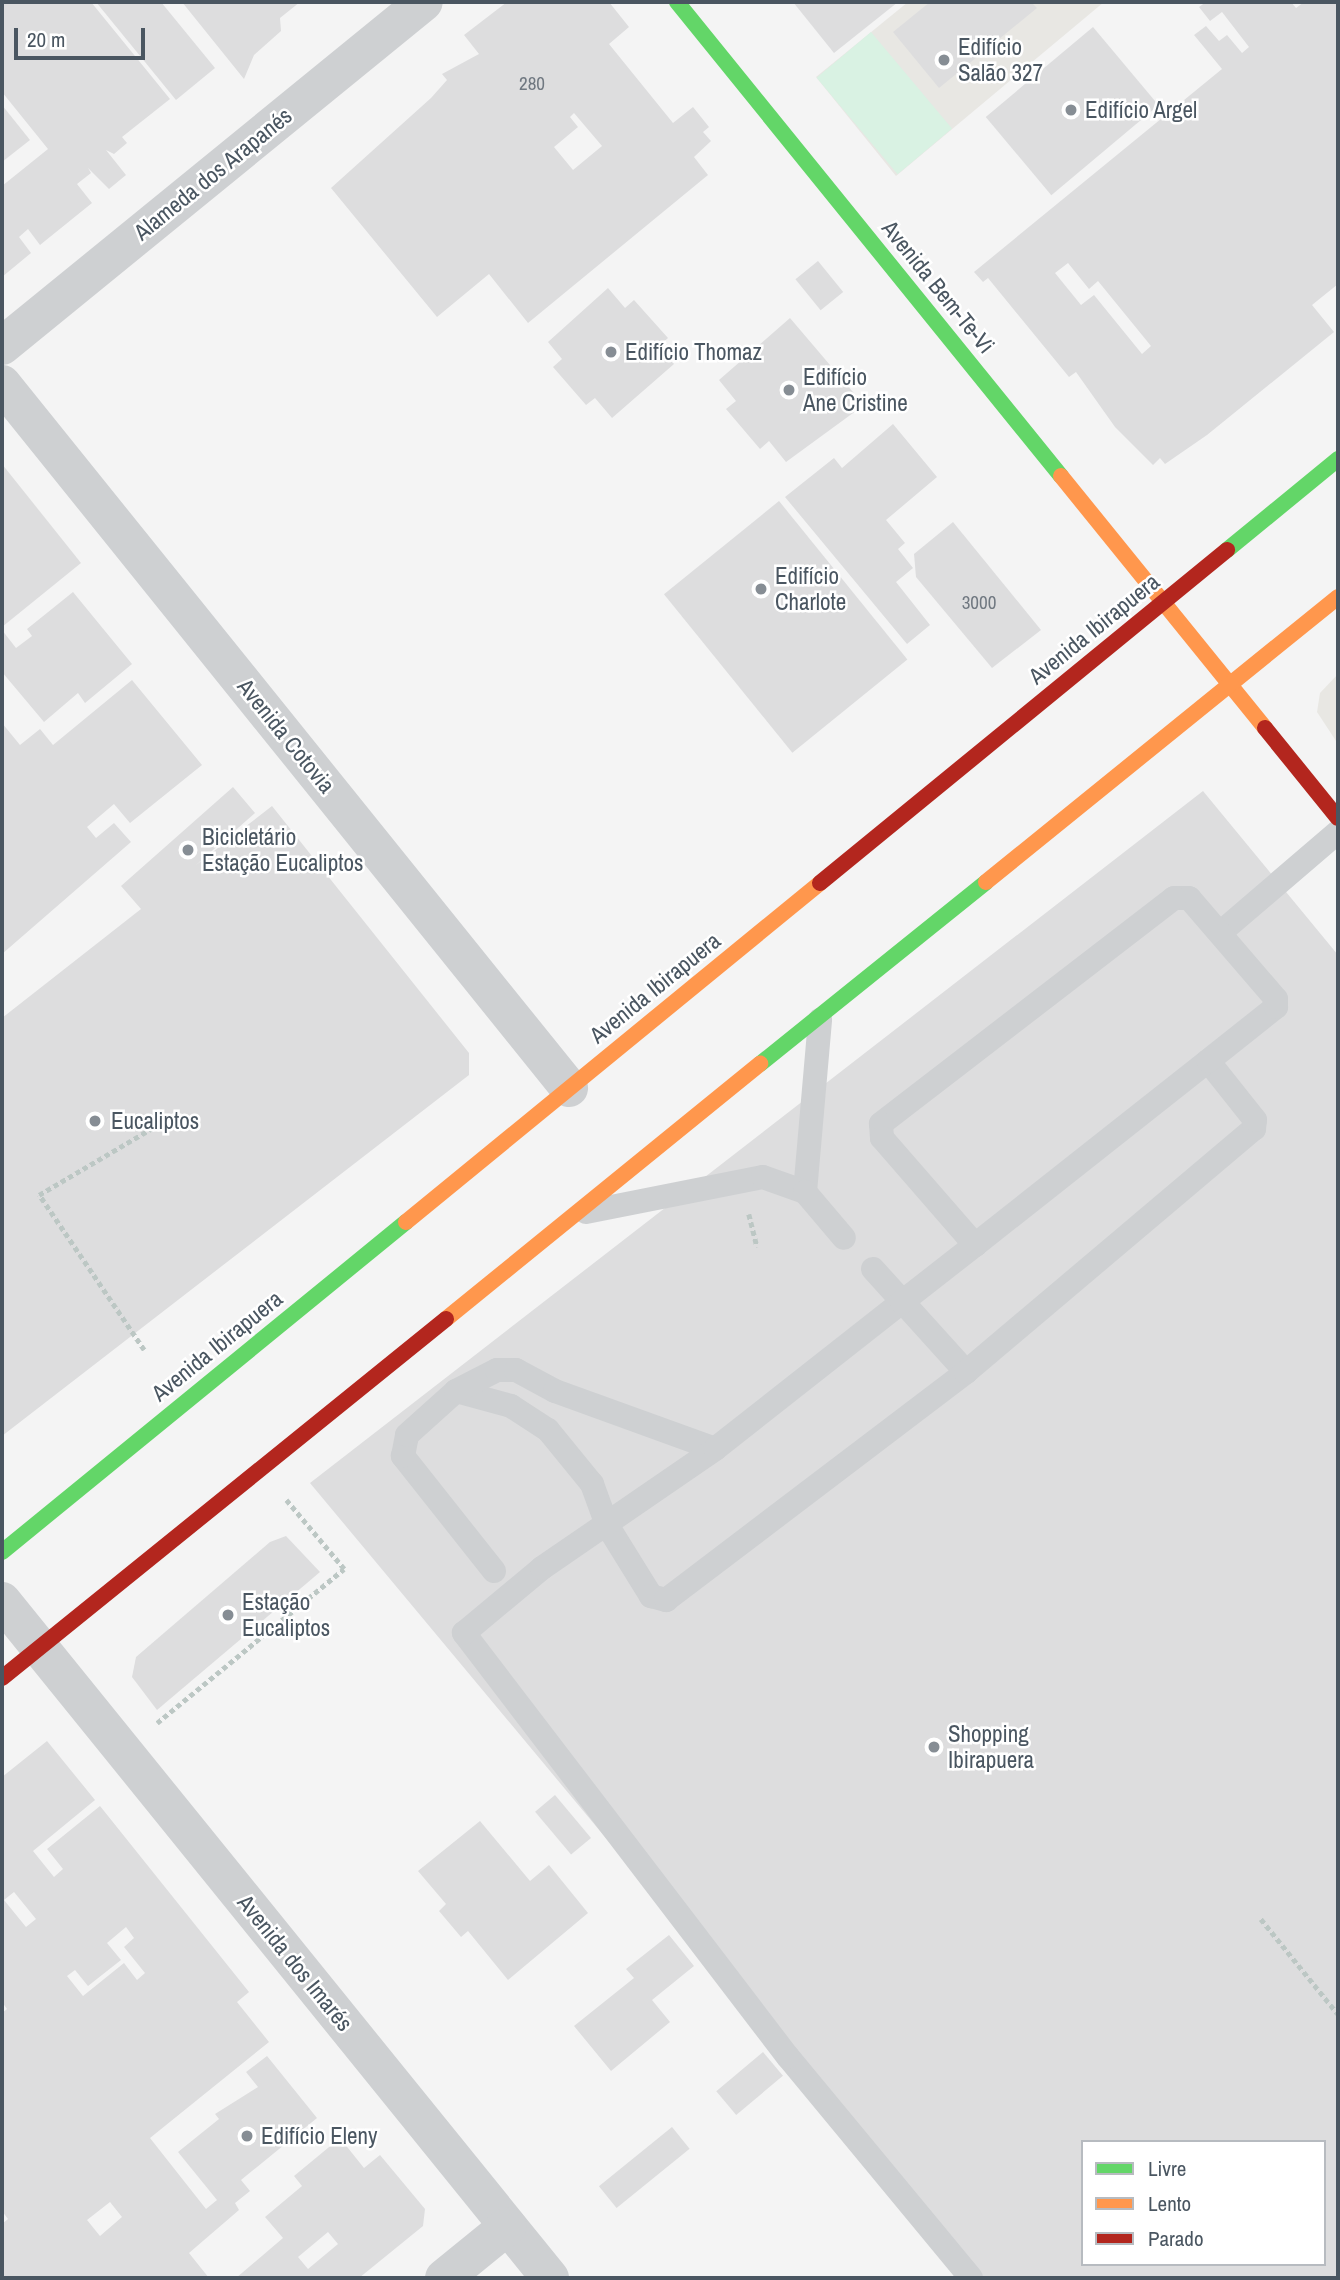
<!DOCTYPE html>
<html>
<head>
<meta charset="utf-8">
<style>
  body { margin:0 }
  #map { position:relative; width:1340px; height:2280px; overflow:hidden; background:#f4f4f4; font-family:"Archivo Narrow",sans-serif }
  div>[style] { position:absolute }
  .commercial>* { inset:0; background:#e8e7e3 }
  .green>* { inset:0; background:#d9f2e3; transform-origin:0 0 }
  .building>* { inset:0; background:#ddddde; transform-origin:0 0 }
  .path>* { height:4.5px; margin-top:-2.25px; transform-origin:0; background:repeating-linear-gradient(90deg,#bcc7c4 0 5px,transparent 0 8.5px) }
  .lane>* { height:24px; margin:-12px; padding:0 12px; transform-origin:12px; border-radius:12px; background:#ced0d2 }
  .street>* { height:38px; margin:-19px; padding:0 19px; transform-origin:19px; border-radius:19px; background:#ced0d2 }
  .fast>* { height:16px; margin:-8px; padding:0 8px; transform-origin:8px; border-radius:8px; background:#63d668 }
  .slow>* { height:16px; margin:-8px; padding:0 8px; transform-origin:8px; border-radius:8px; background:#ff974d }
  .jam>* { height:16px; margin:-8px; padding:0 8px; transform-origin:8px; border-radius:8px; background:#b3261e }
  .dots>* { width:19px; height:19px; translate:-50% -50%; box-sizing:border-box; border:4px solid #fff; border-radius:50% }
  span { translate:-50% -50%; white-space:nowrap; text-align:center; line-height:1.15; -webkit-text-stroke:5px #fff; paint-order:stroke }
  .number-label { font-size:19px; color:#707881 }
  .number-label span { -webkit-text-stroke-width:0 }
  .poi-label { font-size:23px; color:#4a5661 }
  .left { translate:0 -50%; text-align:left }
  .street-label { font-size:23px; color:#4a5661 }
  .frame { position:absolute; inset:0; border:4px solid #4a5661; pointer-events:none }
  .legend { position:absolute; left:1081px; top:2140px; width:245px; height:126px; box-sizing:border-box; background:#fff; border:2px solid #b7bbc0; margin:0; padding:9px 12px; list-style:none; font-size:21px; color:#4a5661 }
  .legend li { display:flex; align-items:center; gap:14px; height:35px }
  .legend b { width:35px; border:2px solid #b7bbc0 }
  .scale { position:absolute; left:14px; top:28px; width:131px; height:32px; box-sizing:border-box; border:4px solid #4a5661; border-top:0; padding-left:9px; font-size:21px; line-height:24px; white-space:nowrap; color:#4a5661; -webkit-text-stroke:5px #fff; paint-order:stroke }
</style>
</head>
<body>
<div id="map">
  <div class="commercial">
    <div style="clip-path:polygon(908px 2px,1104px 2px,896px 176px,816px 77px)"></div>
    <div style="clip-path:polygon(1338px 674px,1338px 744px,1317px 712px,1320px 693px)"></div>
  </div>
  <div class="green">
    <div style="left:871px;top:32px;width:126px;height:71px;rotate:50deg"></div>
  </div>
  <div class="building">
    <div style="clip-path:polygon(2px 2px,91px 2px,170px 99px,122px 137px,127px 143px,114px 154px,106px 150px,126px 175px,109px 189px,88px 168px,91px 173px,77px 184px,92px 203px,40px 245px,28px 229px,19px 237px,31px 253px,2px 277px,2px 186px,48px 149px,2px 92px)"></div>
    <div style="clip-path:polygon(96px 2px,161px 2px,215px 68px,176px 100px)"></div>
    <div style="clip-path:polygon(182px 2px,300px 2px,280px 18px,281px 31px,254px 55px,244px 79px)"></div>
    <div style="clip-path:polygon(evenodd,507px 2px,609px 2px,629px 27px,609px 44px,673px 123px,693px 107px,709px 127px,703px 132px,711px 141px,694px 157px,708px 175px,528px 323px,489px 274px,437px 317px,331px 188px,431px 98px,447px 80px,442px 74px,479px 54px,464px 35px,507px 2px,574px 113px,602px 146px,573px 170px,554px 147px,578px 127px,570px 117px,574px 113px)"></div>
    <div style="clip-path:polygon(793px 2px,898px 2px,834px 53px)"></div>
    <div style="clip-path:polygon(930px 2px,1031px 2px,1037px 8px,939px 88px,893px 32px)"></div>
    <div style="clip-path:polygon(evenodd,1206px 2px,1291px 2px,1296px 8px,1304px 2px,1338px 2px,1338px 284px,1312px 305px,1334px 332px,1207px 435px,1165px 464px,1160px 458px,1153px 465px,1115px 427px,1076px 372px,1069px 377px,988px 278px,983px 282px,974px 272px,1222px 69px,1194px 35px,1206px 26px,1219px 41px,1227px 35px,1242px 53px,1249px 47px,1222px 12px,1210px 21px,1199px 7px,1206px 2px,1068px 263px,1089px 289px,1098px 281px,1151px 346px,1142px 354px,1094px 295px,1081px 305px,1055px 273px,1068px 263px)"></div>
    <div style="left:1093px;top:27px;width:102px;height:140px;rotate:50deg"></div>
    <div style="clip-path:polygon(2px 105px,30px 140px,2px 162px)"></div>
    <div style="left:818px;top:261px;width:40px;height:29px;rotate:51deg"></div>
    <div style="clip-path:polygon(608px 288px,625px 308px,634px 300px,668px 338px,659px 346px,674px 364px,612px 418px,595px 398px,586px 405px,553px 367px,562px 359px,548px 342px)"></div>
    <div style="clip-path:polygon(790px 318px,864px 405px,786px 462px,769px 441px,760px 449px,726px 409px,736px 401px,719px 380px)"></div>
    <div style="clip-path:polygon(893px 424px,937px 477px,886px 520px,905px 543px,898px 549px,913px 568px,896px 582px,930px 625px,907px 644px,785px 497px,834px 458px,842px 468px)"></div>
    <div style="clip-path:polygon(2px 464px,81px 563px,2px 627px)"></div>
    <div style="left:779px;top:501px;width:204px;height:148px;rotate:51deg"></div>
    <div style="clip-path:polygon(953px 522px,1041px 630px,992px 668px,916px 577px,914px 554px)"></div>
    <div style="clip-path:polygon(73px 592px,132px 664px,85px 703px,78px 693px,44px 722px,2px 672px,2px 630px,16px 648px,32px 636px,27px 629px)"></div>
    <div style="clip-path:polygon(132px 680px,202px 765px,130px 823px,114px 804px,87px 827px,96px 838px,114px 823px,131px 842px,2px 954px,2px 723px,20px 745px,40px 729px,53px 745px)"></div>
    <div style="clip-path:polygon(233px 787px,255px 813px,196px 865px,272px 806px,469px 1053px,469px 1075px,2px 1436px,2px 1018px,141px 909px,121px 886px)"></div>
    <div style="clip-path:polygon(evenodd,1203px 791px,1338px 955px,1338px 2278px,962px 2278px,750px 2011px,310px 1483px,1203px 791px,1083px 2142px,1324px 2142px,1324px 2264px,1083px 2264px,1083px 2142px)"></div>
    <div style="clip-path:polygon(286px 1536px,320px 1572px,157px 1710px,132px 1677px,136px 1657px,270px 1542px)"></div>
    <div style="clip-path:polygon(evenodd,47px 1741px,95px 1800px,33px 1851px,54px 1877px,63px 1869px,47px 1849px,100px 1806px,249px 1992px,237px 2002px,269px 2042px,150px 2138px,206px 2209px,217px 2200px,178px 2152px,219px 2119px,215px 2114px,258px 2087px,246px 2072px,267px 2056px,317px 2118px,241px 2180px,250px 2191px,235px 2203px,239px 2210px,189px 2253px,209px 2278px,2px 2278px,2px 2224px,8px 2219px,2px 2211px,2px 2013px,7px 2009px,2px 2002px,2px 1777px,47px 1741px,14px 1892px,36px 1919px,26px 1927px,4px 1900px,14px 1892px,47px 1741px,126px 1927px,134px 1938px,124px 1947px,145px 1973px,137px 1980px,124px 1963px,83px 1996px,67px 1976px,75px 1970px,88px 1986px,121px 1960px,107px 1943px,126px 1927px,47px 1741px,110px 2202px,122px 2217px,100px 2236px,87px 2220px,110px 2202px)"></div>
    <div style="left:555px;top:1795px;width:56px;height:26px;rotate:50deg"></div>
    <div style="clip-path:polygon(480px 1821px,530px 1881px,549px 1865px,588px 1913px,508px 1980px,468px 1931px,461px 1937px,439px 1911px,446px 1904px,418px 1871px)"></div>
    <div style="clip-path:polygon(669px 1935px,694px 1966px,652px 2000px,670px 2022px,611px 2071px,574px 2026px,634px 1978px,626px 1969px)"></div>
    <div style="left:763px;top:2052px;width:31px;height:61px;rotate:50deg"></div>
    <div style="left:672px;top:2127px;width:28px;height:94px;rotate:51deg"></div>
    <div style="clip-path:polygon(evenodd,340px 2138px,364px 2168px,380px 2155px,425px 2209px,423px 2226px,359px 2278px,236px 2278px,283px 2238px,265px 2217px,302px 2186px,294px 2176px,340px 2138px,328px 2232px,338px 2244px,308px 2269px,298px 2257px,328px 2232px)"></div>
  </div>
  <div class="path">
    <div style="left:749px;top:1214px;width:34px;rotate:76deg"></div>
    <div style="left:144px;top:1350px;width:187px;rotate:-124.1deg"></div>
    <div style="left:39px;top:1195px;width:159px;rotate:-30.6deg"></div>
    <div style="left:157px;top:1723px;width:242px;rotate:-39.5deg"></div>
    <div style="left:344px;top:1569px;width:90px;rotate:-130deg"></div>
    <div style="left:1261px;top:1919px;width:122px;rotate:51deg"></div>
  </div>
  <div class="lane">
    <div style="left:1220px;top:933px;width:155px;rotate:-40.6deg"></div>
    <div style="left:805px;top:1192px;width:173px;rotate:-85deg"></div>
    <div style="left:586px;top:1212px;width:180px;rotate:-11.2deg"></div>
    <div style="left:763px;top:1177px;width:45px;rotate:19.7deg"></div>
    <div style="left:805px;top:1192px;width:60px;rotate:49.7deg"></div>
    <div style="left:873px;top:1269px;width:139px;rotate:47.9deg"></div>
    <div style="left:456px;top:1391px;width:57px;rotate:15.3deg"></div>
    <div style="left:511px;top:1406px;width:44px;rotate:33deg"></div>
    <div style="left:548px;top:1430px;width:70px;rotate:50.8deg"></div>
    <div style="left:592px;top:1484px;width:44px;rotate:69.9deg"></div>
    <div style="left:607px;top:1525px;width:84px;rotate:58.2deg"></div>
    <div style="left:651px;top:1596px;width:16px;rotate:15deg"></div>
    <div style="left:666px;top:1600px;width:377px;rotate:-37.2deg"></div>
    <div style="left:966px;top:1372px;width:377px;rotate:-40.2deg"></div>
    <div style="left:1254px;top:1129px;width:9px;rotate:-84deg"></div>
    <div style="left:1255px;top:1120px;width:75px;rotate:-128.5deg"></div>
    <div style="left:494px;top:1571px;width:147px;rotate:-128.4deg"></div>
    <div style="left:403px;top:1456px;width:21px;rotate:-79deg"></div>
    <div style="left:407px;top:1435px;width:66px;rotate:-41.9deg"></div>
    <div style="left:456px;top:1391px;width:46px;rotate:-27.1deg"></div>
    <div style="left:497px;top:1370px;width:19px"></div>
    <div style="left:516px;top:1370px;width:44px;rotate:28.3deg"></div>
    <div style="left:555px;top:1391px;width:170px;rotate:19.9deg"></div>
    <div style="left:971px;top:2278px;width:287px;rotate:-129.6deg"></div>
    <div style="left:788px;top:2057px;width:534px;rotate:-127.39deg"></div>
    <div style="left:464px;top:1633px;width:102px;rotate:-39.8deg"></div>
    <div style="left:542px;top:1568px;width:210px;rotate:-34.5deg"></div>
    <div style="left:715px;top:1449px;width:238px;rotate:-38.2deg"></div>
    <div style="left:902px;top:1302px;width:93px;rotate:-38deg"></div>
    <div style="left:975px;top:1245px;width:297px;rotate:-38.3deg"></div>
    <div style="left:1208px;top:1061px;width:87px;rotate:-38.5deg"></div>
    <div style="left:1276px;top:1007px;width:8px;rotate:-90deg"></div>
    <div style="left:1276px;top:999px;width:133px;rotate:-130.7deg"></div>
    <div style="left:1189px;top:898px;width:15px;rotate:180deg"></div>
    <div style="left:1174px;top:898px;width:370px;rotate:142.4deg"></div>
    <div style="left:881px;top:1124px;width:14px;rotate:86deg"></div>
    <div style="left:882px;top:1138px;width:142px;rotate:49deg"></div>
  </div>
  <div class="street">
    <div style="left:2px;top:346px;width:544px;rotate:-39.19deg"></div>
    <div style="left:2px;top:384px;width:904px;rotate:51.15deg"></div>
    <div style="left:2px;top:1601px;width:871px;rotate:51.01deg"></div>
    <div style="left:444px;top:2278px;width:82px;rotate:-39.1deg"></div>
  </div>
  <div class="fast">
    <div style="left:677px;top:2px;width:610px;rotate:50.99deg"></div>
    <div style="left:1227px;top:550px;width:144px;rotate:-39.3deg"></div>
    <div style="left:760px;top:1064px;width:290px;rotate:-38.8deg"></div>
    <div style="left:2px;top:1552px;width:522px;rotate:-39.24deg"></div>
  </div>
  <div class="slow">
    <div style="left:1061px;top:476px;width:324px;rotate:51deg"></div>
    <div style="left:986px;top:882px;width:453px;rotate:-39deg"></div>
    <div style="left:406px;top:1222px;width:535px;rotate:-39.31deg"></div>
    <div style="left:446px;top:1319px;width:405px;rotate:-39.1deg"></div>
  </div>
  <div class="jam">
    <div style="left:1265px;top:728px;width:116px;rotate:51deg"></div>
    <div style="left:820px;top:883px;width:526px;rotate:-39.29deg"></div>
    <div style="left:2px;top:1678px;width:571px;rotate:-38.96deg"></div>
  </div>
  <div class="dots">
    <div style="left:944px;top:60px;background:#868d94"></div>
    <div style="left:1071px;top:110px;background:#868d94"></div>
    <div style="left:611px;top:352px;background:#868d94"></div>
    <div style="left:789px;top:390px;background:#868d94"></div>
    <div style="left:761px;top:589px;background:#868d94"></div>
    <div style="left:188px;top:850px;background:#868d94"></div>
    <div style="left:95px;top:1121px;background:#868d94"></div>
    <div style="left:228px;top:1615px;background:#868d94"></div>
    <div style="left:934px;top:1747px;background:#868d94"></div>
    <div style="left:247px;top:2136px;background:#868d94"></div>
  </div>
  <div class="number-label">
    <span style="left:532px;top:84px">280</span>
    <span style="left:979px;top:603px">3000</span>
  </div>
  <div class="poi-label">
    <span class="left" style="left:958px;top:60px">Edifício<br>Salão 327</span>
    <span class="left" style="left:1085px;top:110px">Edifício Argel</span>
    <span class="left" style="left:625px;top:352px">Edifício Thomaz</span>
    <span class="left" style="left:803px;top:390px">Edifício<br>Ane Cristine</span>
    <span class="left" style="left:775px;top:589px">Edifício<br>Charlote</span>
    <span class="left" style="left:202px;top:850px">Bicicletário<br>Estação Eucaliptos</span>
    <span class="left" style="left:111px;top:1121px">Eucaliptos</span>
    <span class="left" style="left:242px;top:1615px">Estação<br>Eucaliptos</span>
    <span class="left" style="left:948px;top:1747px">Shopping<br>Ibirapuera</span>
    <span class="left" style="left:261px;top:2136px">Edifício Eleny</span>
  </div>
  <div class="street-label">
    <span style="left:213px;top:174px;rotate:-39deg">Alameda dos Arapanés</span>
    <span style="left:938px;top:287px;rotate:51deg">Avenida Bem-Te-Vi</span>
    <span style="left:1094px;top:629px;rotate:-39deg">Avenida Ibirapuera</span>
    <span style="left:286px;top:736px;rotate:51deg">Avenida Cotovia</span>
    <span style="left:655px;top:988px;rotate:-39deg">Avenida Ibirapuera</span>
    <span style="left:217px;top:1346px;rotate:-39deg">Avenida Ibirapuera</span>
    <span style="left:295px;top:1963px;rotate:51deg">Avenida dos Imarés</span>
  </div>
  <div class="frame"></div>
  <ul class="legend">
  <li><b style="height:9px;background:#63d668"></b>Livre</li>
  <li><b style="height:9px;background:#ff974d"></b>Lento</li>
  <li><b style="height:9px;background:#b3261e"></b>Parado</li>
  </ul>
  <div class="scale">20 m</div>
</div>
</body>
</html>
